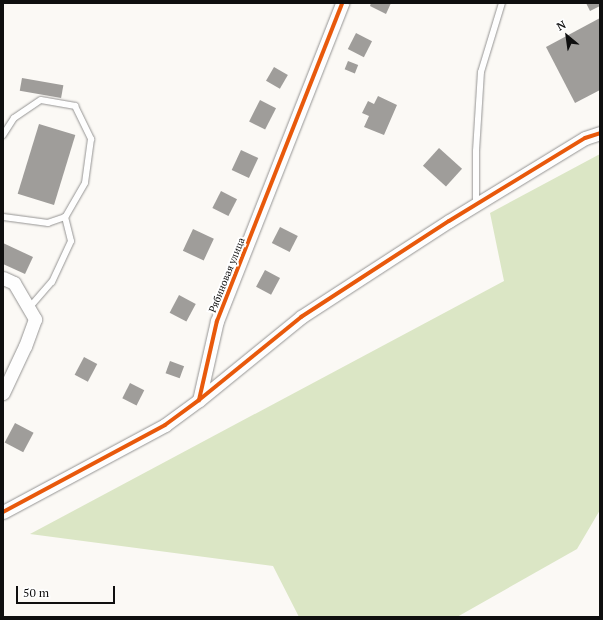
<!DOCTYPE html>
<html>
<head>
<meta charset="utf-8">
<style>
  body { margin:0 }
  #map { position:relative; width:603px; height:620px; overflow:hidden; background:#fbf9f5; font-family:"PT Serif",serif }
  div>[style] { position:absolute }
  .forest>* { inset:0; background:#dbe6c5 }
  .building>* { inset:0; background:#9f9d9a; transform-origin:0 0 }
  .roads { filter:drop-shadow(0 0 1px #959493) drop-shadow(0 0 1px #959493) }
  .lane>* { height:6px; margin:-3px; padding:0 3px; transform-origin:3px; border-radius:3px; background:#fefefe }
  .street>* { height:13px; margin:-6.5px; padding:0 6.5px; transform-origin:6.5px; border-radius:6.5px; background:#fefefe }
  .cycleway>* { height:4px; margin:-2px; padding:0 2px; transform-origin:2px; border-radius:2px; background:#e8590c }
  span { translate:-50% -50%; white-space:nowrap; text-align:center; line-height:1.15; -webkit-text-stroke:4px #fff; paint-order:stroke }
  .street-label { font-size:10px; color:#0f0f0f }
  .frame { position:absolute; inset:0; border:4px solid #0f0f0f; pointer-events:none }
  .north { position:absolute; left:547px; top:16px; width:40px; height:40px; -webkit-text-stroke:3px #fff; paint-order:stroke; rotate:331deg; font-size:11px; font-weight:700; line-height:16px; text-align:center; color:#0f0f0f }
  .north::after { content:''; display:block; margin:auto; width:14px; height:18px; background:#0f0f0f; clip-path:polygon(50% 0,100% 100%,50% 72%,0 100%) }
  .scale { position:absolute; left:16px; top:586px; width:99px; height:18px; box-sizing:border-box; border:2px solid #0f0f0f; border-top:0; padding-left:5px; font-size:12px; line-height:14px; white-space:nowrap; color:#0f0f0f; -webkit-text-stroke:3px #fff; paint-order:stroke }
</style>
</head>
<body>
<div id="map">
  <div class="forest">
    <div style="clip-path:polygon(600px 154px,600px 510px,577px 549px,457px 617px,299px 617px,273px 566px,30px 534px,504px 281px,490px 213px)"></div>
  </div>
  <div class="building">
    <div style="clip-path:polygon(371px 3px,391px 3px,386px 14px,370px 6px)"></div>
    <div style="clip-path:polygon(586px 3px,600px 3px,600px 6px,590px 11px)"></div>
    <div style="clip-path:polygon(600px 18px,600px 90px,575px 103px,546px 47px)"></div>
    <div style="left:356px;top:33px;width:18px;height:18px;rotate:27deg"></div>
    <div style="left:348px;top:61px;width:11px;height:9px;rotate:22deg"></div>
    <div style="left:274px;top:67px;width:16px;height:16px;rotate:30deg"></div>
    <div style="left:22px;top:78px;width:42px;height:13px;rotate:10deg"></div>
    <div style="clip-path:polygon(378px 96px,397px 105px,384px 135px,364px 127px,369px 116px,362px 113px,368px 101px,374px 104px)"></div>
    <div style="left:260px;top:100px;width:18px;height:24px;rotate:27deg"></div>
    <div style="left:39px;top:124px;width:38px;height:73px;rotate:17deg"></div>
    <div style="left:439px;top:148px;width:31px;height:24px;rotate:42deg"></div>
    <div style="left:241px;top:150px;width:19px;height:22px;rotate:25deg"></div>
    <div style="left:221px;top:191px;width:18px;height:19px;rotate:27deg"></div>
    <div style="left:280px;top:227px;width:20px;height:18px;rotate:27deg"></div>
    <div style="left:193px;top:229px;width:23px;height:24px;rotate:25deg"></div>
    <div style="clip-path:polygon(3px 243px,33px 257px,25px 274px,3px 264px)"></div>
    <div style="left:265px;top:270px;width:17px;height:19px;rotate:28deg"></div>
    <div style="left:179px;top:295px;width:19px;height:20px;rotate:28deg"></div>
    <div style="left:84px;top:357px;width:15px;height:20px;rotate:28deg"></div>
    <div style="left:170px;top:361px;width:15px;height:13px;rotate:20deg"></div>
    <div style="left:130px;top:383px;width:16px;height:17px;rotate:27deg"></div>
    <div style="left:15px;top:423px;width:21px;height:22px;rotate:28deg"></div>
  </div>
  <div class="roads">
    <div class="lane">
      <div style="left:3px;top:135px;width:20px;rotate:-57deg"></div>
      <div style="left:14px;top:118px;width:32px;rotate:-34deg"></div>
      <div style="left:41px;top:100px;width:35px;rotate:10deg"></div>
      <div style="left:75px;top:106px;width:37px;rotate:64deg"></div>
      <div style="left:91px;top:139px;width:44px;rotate:97.8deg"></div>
      <div style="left:85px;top:183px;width:39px;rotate:120deg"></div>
      <div style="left:65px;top:217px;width:18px;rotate:161deg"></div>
      <div style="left:48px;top:223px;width:45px;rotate:-172.4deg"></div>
      <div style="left:476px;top:204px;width:53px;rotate:-90deg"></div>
      <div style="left:476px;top:151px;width:79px;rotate:-86.4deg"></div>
      <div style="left:481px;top:72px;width:72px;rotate:-73.1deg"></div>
      <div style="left:29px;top:308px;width:35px;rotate:-49deg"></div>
      <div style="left:52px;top:282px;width:45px;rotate:-65.1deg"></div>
      <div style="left:71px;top:241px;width:25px;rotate:-104deg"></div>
    </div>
    <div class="street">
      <div style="left:3px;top:278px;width:12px;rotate:24deg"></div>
      <div style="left:14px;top:283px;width:42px;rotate:59.7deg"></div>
      <div style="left:35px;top:319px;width:29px;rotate:110deg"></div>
      <div style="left:25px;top:346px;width:52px;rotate:115.1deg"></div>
      <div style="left:199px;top:400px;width:81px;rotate:-77.2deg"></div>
      <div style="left:217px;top:321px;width:342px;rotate:-68.5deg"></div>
      <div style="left:3px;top:512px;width:184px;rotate:-28.2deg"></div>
      <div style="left:165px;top:425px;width:42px;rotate:-36.3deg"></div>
      <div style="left:199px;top:400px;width:132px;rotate:-39.1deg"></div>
      <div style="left:301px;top:317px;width:176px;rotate:-33deg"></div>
      <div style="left:449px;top:221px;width:159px;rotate:-31.4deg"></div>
      <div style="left:585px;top:138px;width:16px;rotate:-18deg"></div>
    </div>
  </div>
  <div class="cycleway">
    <div style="left:199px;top:400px;width:81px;rotate:-77.2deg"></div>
    <div style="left:217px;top:321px;width:342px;rotate:-68.5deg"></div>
    <div style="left:3px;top:512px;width:184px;rotate:-28.2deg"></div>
    <div style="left:165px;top:425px;width:42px;rotate:-36.3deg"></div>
    <div style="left:199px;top:400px;width:132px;rotate:-39.1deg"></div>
    <div style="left:301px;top:317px;width:176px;rotate:-33deg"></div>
    <div style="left:449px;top:221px;width:159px;rotate:-31.4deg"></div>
    <div style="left:585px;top:138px;width:16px;rotate:-18deg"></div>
  </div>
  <div class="street-label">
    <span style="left:227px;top:275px;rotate:-68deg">Рябиновая улица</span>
  </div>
  <div class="frame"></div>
  <div class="north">N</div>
  <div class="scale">50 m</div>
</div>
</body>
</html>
